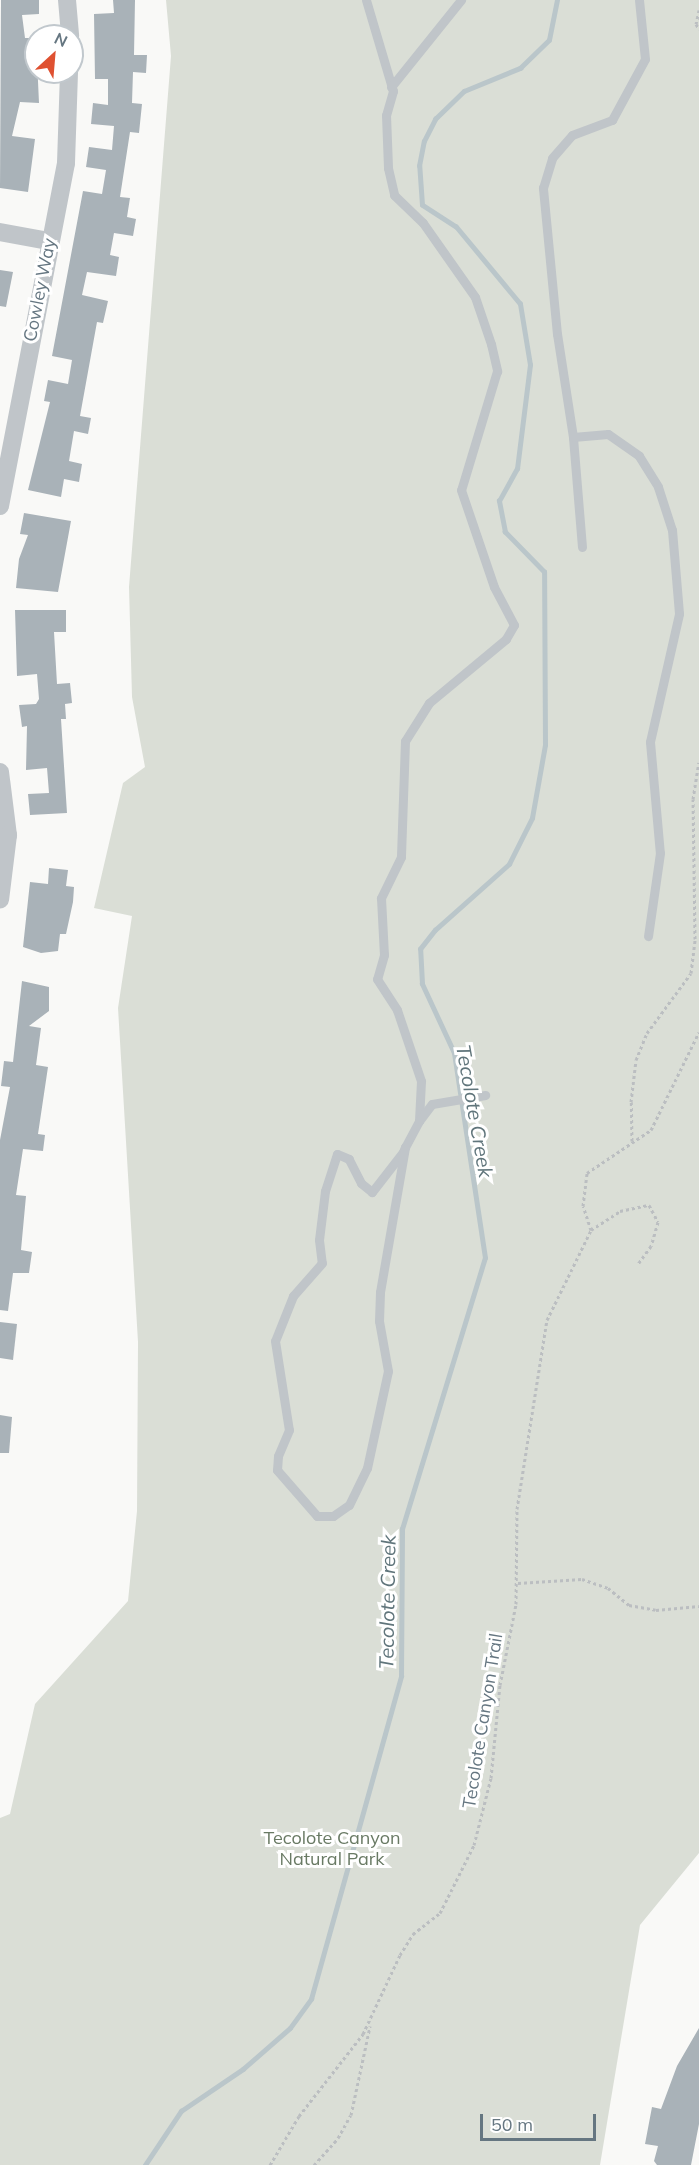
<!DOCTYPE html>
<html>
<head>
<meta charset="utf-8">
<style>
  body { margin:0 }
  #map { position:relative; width:699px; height:2165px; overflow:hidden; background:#f9f9f7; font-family:Mulish,sans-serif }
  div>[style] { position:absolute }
  .green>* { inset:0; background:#daded6 }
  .stream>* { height:4.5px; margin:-2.25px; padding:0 2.25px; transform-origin:2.25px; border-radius:2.25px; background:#bac6ca }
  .building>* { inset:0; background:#a9b2b8 }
  .path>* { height:3px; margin-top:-1.5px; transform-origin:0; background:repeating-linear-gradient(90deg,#bbbec1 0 3px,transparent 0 6px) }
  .service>* { height:9px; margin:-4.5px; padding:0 4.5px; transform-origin:4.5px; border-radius:4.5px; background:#c0c5c9 }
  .minor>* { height:18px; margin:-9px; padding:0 9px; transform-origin:9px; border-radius:9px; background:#c0c5c9 }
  span { translate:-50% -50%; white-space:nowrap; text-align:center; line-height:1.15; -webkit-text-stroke:6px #fff; paint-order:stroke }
  .street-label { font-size:18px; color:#657681 }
  .park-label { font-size:18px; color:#697a64 }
  .water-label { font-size:20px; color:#60757b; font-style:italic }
  .north { position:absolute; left:24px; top:24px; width:60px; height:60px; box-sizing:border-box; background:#fff; border:2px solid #c1c8cd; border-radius:50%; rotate:26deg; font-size:16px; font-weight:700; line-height:24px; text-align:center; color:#657681 }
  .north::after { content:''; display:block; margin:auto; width:21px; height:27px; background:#df5131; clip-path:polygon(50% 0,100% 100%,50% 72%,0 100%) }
  .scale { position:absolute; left:480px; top:2114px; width:116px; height:27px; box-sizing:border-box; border:3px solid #657681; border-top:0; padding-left:8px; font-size:18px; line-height:21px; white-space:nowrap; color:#657681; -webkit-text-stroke:4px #fff; paint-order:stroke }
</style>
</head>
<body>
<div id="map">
  <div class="green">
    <div style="clip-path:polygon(166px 0,699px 0,699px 1853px,640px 1925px,600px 2165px,0 2165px,0 1818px,10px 1814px,35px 1704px,128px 1601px,137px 1511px,138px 1342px,118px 1008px,132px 916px,94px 908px,123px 783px,145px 767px,132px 697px,129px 587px,171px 56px)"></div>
  </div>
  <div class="stream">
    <div style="left:145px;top:2165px;width:65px;rotate:-56.3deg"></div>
    <div style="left:181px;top:2111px;width:75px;rotate:-34.1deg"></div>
    <div style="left:243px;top:2069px;width:62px;rotate:-41.1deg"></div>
    <div style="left:290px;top:2028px;width:36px;rotate:-54deg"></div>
    <div style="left:311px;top:1999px;width:335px;rotate:-74.4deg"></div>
    <div style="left:401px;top:1676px;width:147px;rotate:-89.6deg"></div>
    <div style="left:402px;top:1529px;width:283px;rotate:-73deg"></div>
    <div style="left:485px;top:1258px;width:207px;rotate:-98.6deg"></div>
    <div style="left:454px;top:1053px;width:76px;rotate:-114.9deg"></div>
    <div style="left:422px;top:984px;width:35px;rotate:-93deg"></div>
    <div style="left:420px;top:949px;width:24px;rotate:-52deg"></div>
    <div style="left:435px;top:930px;width:99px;rotate:-41.7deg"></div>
    <div style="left:509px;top:864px;width:51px;rotate:-63.4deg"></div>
    <div style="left:532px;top:818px;width:74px;rotate:-79.9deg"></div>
    <div style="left:545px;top:745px;width:173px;rotate:-90.3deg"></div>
    <div style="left:544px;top:572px;width:56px;rotate:-134.3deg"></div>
    <div style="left:505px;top:532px;width:32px;rotate:-101deg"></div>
    <div style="left:499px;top:501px;width:37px;rotate:-61deg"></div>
    <div style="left:517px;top:469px;width:105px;rotate:-82.9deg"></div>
    <div style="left:530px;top:365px;width:62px;rotate:-99.3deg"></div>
    <div style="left:520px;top:304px;width:100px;rotate:-129.7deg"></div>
    <div style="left:456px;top:227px;width:40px;rotate:-147.1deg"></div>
    <div style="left:422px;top:205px;width:39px;rotate:-94deg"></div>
    <div style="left:419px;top:166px;width:25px;rotate:-79deg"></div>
    <div style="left:424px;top:141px;width:25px;rotate:-63deg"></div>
    <div style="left:435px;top:119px;width:40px;rotate:-44deg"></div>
    <div style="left:464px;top:91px;width:61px;rotate:-22.3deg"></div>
    <div style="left:520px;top:68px;width:40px;rotate:-44deg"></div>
    <div style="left:549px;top:40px;width:41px;rotate:-78.7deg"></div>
  </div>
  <div class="building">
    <div style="clip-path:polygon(1px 0,39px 0,39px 14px,22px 15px,25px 38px,36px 38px,39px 103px,20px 102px,12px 136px,35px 139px,28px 192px,0 188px)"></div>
    <div style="clip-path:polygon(113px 0,135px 0,134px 55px,147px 55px,146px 73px,133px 72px,132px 103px,142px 104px,139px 133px,130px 132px,120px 197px,130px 198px,127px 217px,136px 219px,133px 236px,114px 233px,110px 255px,119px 257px,116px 276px,87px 272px,82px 295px,108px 301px,103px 323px,97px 322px,80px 416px,91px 418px,88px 434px,74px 431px,69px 461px,82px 464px,79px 482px,64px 479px,61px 497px,28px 490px,50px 402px,44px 401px,48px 380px,68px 384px,72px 360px,52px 356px,83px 191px,102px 194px,106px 170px,86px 167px,89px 147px,112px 150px,114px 126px,91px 124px,93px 103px,108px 105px,108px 79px,95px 79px,94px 14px,114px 13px)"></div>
    <div style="clip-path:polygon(0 270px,13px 272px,6px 307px,0 306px)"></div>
    <div style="clip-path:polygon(24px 513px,71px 521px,58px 592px,16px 588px,19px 559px,28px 535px,20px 534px)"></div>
    <div style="clip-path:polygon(15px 610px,66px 610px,66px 632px,54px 632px,57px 684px,70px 683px,72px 703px,65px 704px,66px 719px,61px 719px,67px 813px,30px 815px,28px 794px,49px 793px,47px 768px,26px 770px,27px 726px,22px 727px,19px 705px,36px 704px,39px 699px,37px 674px,17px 676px)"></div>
    <div style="clip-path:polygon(49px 868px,68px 870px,66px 886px,74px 887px,73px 902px,66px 934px,60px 934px,58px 951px,41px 953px,23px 947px,30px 882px,48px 884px)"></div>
    <div style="clip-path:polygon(22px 981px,49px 987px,49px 1011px,29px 1026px,41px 1028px,36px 1065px,48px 1067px,38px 1134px,45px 1135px,43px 1151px,23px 1149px,16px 1195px,26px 1196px,21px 1250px,32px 1252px,29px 1273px,13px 1273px,8px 1311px,0 1310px,0 1140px,10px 1087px,1px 1086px,4px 1061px,13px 1062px)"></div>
    <div style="clip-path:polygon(0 1322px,17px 1324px,13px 1360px,0 1358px)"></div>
    <div style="clip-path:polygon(0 1415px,12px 1417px,9px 1453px,0 1453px)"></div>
    <div style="clip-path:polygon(699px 2028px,699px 2124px,691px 2165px,657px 2165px,654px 2161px,658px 2146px,645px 2144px,652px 2107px,661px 2109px,677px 2066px)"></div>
  </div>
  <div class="path">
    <div style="left:699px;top:10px;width:14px;rotate:102deg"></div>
    <div style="left:696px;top:24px;width:6px;rotate:59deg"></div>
    <div style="left:632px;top:1141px;width:39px;rotate:-91deg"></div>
    <div style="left:631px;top:1102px;width:42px;rotate:-83.2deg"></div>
    <div style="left:636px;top:1060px;width:29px;rotate:-68deg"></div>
    <div style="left:647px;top:1033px;width:74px;rotate:-53.7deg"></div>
    <div style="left:691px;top:973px;width:34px;rotate:-83deg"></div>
    <div style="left:695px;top:939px;width:140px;rotate:-90.8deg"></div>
    <div style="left:693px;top:799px;width:37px;rotate:-81deg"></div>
    <div style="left:591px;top:1230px;width:25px;rotate:-108deg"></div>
    <div style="left:583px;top:1206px;width:33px;rotate:-83deg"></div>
    <div style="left:587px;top:1173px;width:77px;rotate:-33.9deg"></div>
    <div style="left:651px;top:1130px;width:109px;rotate:-63.9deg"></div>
    <div style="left:591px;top:1230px;width:35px;rotate:-33deg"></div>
    <div style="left:620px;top:1211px;width:30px;rotate:-12deg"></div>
    <div style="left:649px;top:1205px;width:19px;rotate:62deg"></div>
    <div style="left:658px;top:1222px;width:25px;rotate:106deg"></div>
    <div style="left:651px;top:1246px;width:22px;rotate:126deg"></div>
    <div style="left:518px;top:1583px;width:64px;rotate:-3.6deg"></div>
    <div style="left:582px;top:1579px;width:28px;rotate:19deg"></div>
    <div style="left:608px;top:1588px;width:27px;rotate:39deg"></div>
    <div style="left:629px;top:1605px;width:27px;rotate:10deg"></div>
    <div style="left:656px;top:1610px;width:43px;rotate:-5.3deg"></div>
    <div style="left:270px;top:2165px;width:57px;rotate:-59.4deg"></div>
    <div style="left:299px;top:2116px;width:104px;rotate:-52deg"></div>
    <div style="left:363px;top:2034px;width:87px;rotate:-64.9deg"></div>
    <div style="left:400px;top:1955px;width:25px;rotate:-58deg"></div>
    <div style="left:413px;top:1934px;width:34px;rotate:-38deg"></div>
    <div style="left:440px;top:1913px;width:76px;rotate:-63.4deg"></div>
    <div style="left:474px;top:1845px;width:69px;rotate:-75.8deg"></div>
    <div style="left:491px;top:1778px;width:93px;rotate:-84.5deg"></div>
    <div style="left:500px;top:1685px;width:83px;rotate:-78.8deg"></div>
    <div style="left:516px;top:1604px;width:95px;rotate:-89.4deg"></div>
    <div style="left:517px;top:1509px;width:191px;rotate:-81deg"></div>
    <div style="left:547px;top:1320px;width:100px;rotate:-63.9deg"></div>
    <div style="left:314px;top:2165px;width:36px;rotate:-48deg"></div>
    <div style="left:338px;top:2138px;width:26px;rotate:-61deg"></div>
    <div style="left:351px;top:2115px;width:91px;rotate:-77.9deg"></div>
  </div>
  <div class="service">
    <div style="left:366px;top:0;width:95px;rotate:73.5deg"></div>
    <div style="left:393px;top:91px;width:25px;rotate:106deg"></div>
    <div style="left:386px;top:115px;width:53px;rotate:87.8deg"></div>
    <div style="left:388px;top:168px;width:28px;rotate:77deg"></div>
    <div style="left:394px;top:195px;width:40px;rotate:44deg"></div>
    <div style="left:423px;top:223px;width:90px;rotate:54.9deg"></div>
    <div style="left:475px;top:297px;width:50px;rotate:71.2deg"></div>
    <div style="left:491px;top:344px;width:28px;rotate:77deg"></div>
    <div style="left:497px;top:371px;width:124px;rotate:106.8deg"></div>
    <div style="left:461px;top:490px;width:102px;rotate:71.2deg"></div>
    <div style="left:494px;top:587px;width:43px;rotate:62.2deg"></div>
    <div style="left:514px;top:625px;width:16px;rotate:120deg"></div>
    <div style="left:506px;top:639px;width:100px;rotate:140.3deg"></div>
    <div style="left:429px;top:703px;width:45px;rotate:122.3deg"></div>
    <div style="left:405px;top:741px;width:116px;rotate:92deg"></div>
    <div style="left:401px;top:857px;width:46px;rotate:116deg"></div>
    <div style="left:381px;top:898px;width:57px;rotate:87deg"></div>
    <div style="left:384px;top:955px;width:25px;rotate:106deg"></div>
    <div style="left:377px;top:979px;width:37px;rotate:57deg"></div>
    <div style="left:397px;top:1010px;width:75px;rotate:71.3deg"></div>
    <div style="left:421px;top:1081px;width:40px;rotate:92.9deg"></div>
    <div style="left:419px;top:1121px;width:30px;rotate:118deg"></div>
    <div style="left:405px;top:1147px;width:5px;rotate:112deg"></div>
    <div style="left:403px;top:1152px;width:51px;rotate:127.8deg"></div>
    <div style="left:372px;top:1192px;width:14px;rotate:-141deg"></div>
    <div style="left:361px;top:1183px;width:27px;rotate:-117deg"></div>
    <div style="left:349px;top:1159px;width:13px;rotate:-157deg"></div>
    <div style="left:337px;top:1154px;width:39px;rotate:108deg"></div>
    <div style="left:325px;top:1191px;width:49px;rotate:97deg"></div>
    <div style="left:319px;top:1240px;width:23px;rotate:83deg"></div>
    <div style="left:322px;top:1263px;width:44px;rotate:131.3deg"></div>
    <div style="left:293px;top:1296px;width:48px;rotate:111.8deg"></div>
    <div style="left:275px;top:1341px;width:90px;rotate:81.1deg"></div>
    <div style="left:289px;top:1430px;width:28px;rotate:113deg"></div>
    <div style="left:278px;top:1456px;width:14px;rotate:94deg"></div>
    <div style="left:277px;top:1470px;width:61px;rotate:49deg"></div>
    <div style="left:317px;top:1516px;width:16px"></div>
    <div style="left:333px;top:1516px;width:19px;rotate:-35deg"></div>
    <div style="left:349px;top:1505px;width:41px;rotate:-64.1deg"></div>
    <div style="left:367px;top:1468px;width:99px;rotate:-77.8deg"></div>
    <div style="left:388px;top:1371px;width:51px;rotate:-100.2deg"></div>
    <div style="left:379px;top:1321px;width:29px;rotate:-88deg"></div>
    <div style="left:380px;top:1292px;width:147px;rotate:-80.2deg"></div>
    <div style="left:391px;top:87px;width:112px;rotate:-51.2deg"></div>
    <div style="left:573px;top:437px;width:104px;rotate:-98.8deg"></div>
    <div style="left:557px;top:334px;width:147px;rotate:-95.5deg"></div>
    <div style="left:543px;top:188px;width:31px;rotate:-73deg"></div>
    <div style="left:552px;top:158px;width:30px;rotate:-49deg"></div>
    <div style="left:572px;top:135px;width:43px;rotate:-20.6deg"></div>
    <div style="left:612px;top:120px;width:69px;rotate:-61.6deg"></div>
    <div style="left:645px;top:59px;width:59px;rotate:-95.8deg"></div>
    <div style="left:582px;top:547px;width:110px;rotate:-94.7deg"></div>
    <div style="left:573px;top:437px;width:35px;rotate:-5deg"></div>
    <div style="left:608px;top:434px;width:38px;rotate:35deg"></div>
    <div style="left:639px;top:456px;width:36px;rotate:58deg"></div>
    <div style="left:658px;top:487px;width:45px;rotate:72deg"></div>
    <div style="left:672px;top:530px;width:84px;rotate:85.2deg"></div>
    <div style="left:679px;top:614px;width:131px;rotate:102.8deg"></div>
    <div style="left:650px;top:742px;width:111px;rotate:84.9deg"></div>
    <div style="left:660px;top:853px;width:84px;rotate:98.2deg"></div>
    <div style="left:419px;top:1121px;width:21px;rotate:-53deg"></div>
    <div style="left:432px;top:1104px;width:54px;rotate:-9.6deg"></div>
  </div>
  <div class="minor">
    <div style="left:67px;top:0;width:36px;rotate:85deg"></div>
    <div style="left:0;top:232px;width:50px;rotate:10.4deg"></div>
    <div style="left:0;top:506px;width:349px;rotate:-79.1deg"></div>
    <div style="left:66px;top:163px;width:91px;rotate:-88.1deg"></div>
    <div style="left:0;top:772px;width:64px;rotate:82.8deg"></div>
    <div style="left:8px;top:835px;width:65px;rotate:97deg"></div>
  </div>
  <div class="street-label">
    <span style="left:40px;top:290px;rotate:-79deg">Cowley Way</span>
    <span style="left:483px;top:1721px;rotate:-81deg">Tecolote Canyon Trail</span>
  </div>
  <div class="park-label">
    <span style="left:332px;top:1849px">Tecolote Canyon<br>Natural Park</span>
  </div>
  <div class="water-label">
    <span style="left:475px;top:1111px;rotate:80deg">Tecolote Creek</span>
    <span style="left:387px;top:1602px;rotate:-89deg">Tecolote Creek</span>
  </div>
  <div class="north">N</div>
  <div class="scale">50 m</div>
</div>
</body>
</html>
